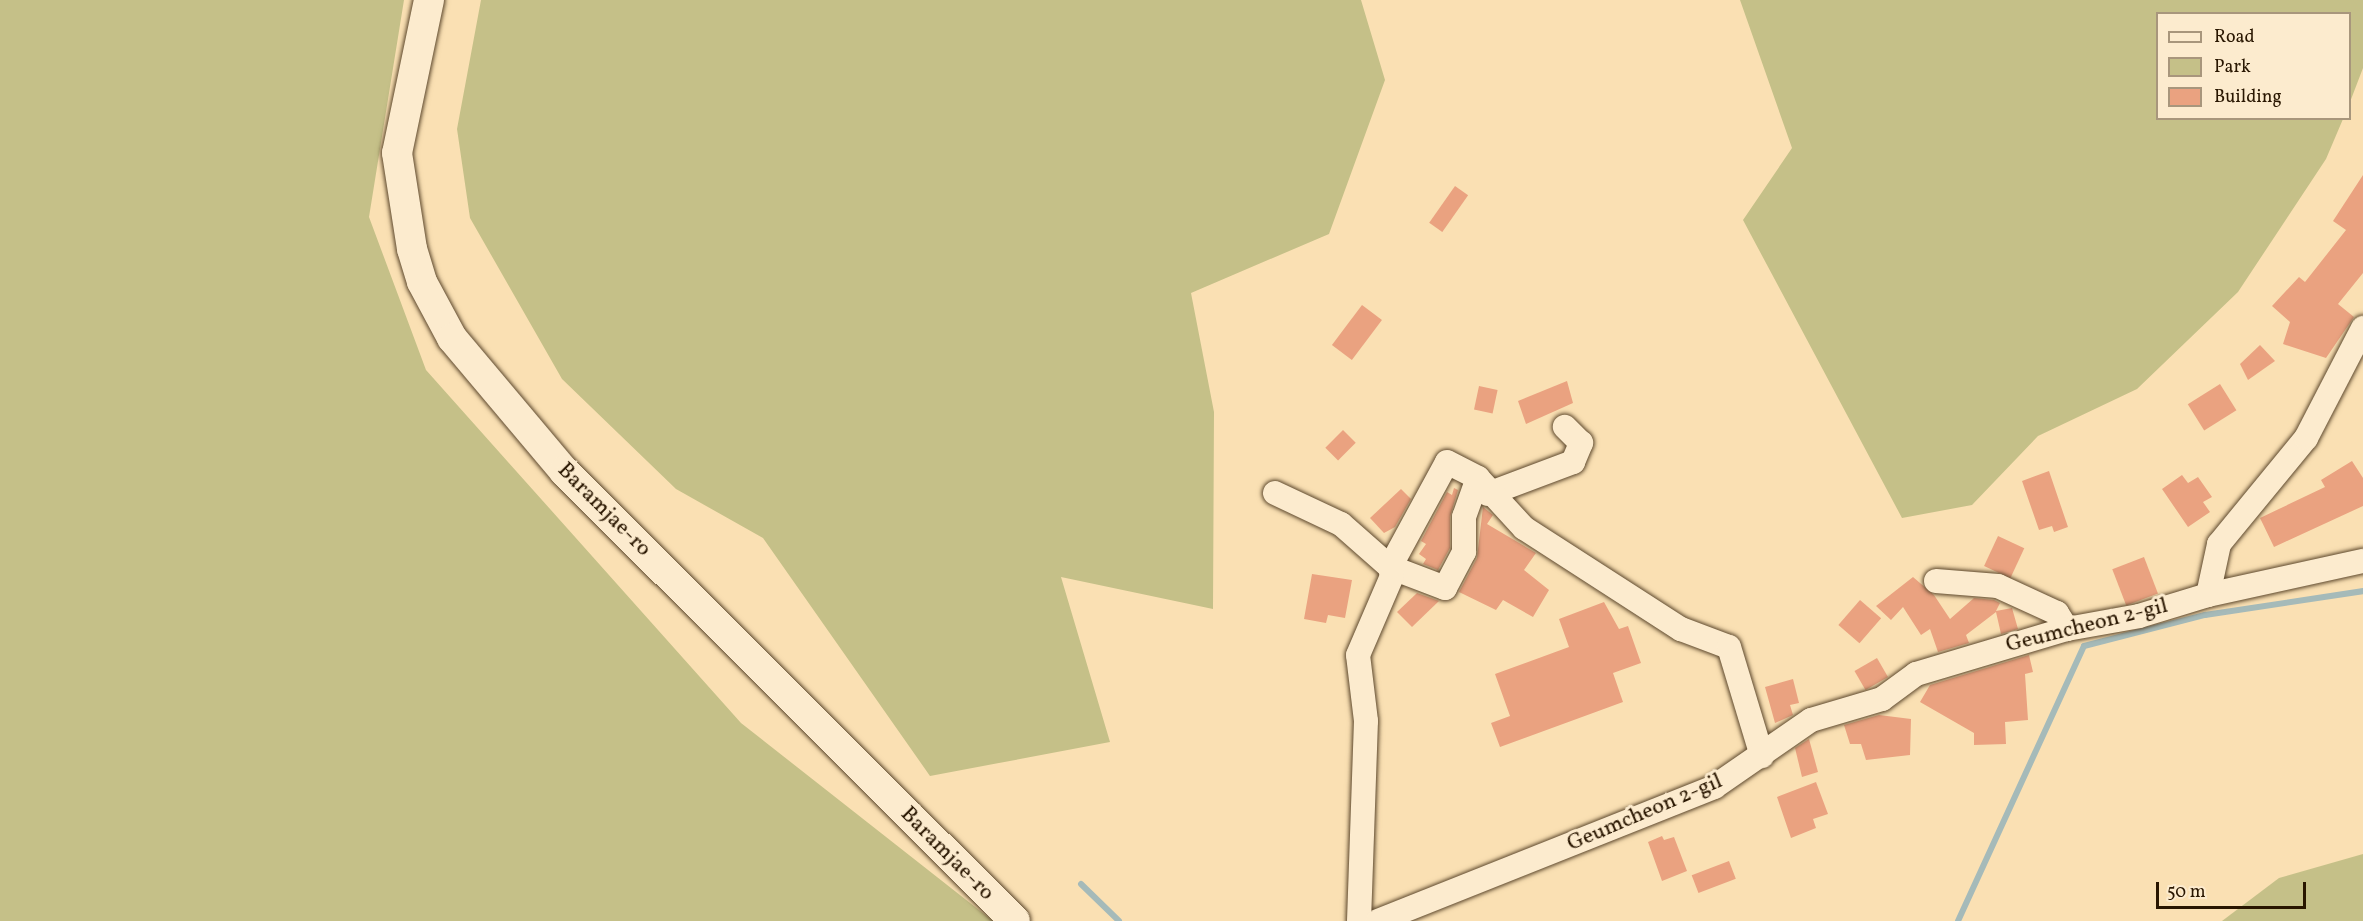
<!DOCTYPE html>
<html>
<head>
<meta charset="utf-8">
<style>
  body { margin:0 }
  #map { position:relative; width:2363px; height:921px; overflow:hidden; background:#fae0b3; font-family:Vollkorn,serif }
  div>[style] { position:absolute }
  .green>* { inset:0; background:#c5c088 }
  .stream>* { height:6px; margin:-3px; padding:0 3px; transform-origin:3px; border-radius:3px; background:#a5bab9 }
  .building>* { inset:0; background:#eaa280; transform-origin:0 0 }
  .roads { filter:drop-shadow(0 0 2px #5d482d) drop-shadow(0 0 2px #5d482d) }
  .minor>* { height:24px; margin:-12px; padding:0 12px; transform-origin:12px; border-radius:12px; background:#fcebce }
  .tertiary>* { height:30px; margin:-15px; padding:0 15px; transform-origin:15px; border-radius:15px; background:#fcebce }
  span { translate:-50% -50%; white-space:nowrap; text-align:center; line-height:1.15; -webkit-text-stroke:6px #fcebce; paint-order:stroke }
  .street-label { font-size:22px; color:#291600 }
  .legend { position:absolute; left:2156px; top:12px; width:195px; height:108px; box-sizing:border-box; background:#fcebce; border:2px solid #a8967c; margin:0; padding:8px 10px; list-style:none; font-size:18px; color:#291600 }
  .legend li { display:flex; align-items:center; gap:12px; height:30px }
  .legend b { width:30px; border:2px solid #a8967c }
  .scale { position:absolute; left:2156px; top:882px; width:150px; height:27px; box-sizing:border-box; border:3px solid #291600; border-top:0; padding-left:8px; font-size:18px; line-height:21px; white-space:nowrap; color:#291600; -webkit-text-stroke:4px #fcebce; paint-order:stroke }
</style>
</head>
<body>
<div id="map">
  <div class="green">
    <div style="clip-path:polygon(0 0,404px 0,369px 217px,426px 370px,741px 723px,993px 921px,0 921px)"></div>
    <div style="clip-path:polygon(481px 0,1361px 0,1385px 80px,1329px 234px,1191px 293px,1214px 412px,1213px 609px,1061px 577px,1110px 742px,930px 776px,763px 538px,676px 489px,562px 379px,470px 218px,457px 129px)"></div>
    <div style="clip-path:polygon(1740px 0,2363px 0,2363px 68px,2350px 102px,2350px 14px,2158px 14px,2158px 118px,2343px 119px,2326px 159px,2238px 292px,2137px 389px,2038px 436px,1972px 505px,1902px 518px,1743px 220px,1792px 148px)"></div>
    <div style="clip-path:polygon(2363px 854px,2363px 921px,2222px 921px,2279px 878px)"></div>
  </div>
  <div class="stream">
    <div style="left:1081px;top:884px;width:53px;rotate:44.2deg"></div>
    <div style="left:1958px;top:921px;width:302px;rotate:-65.4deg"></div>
    <div style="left:2084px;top:646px;width:125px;rotate:-14.4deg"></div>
    <div style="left:2205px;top:615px;width:160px;rotate:-8.6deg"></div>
  </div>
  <div class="building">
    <div style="clip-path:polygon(2363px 175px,2363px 273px,2338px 304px,2354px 317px,2326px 358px,2283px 344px,2290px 322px,2272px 306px,2299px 277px,2305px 282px,2346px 230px,2333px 221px)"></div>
    <div style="left:1455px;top:186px;width:16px;height:45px;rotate:35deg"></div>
    <div style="left:1362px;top:305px;width:25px;height:50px;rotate:37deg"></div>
    <div style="clip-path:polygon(2260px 345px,2275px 361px,2248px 380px,2240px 364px)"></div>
    <div style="clip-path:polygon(1567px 381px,1573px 403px,1526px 424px,1518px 401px)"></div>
    <div style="left:2220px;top:384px;width:31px;height:38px;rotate:58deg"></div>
    <div style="left:1479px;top:386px;width:19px;height:24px;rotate:12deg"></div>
    <div style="left:1343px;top:430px;width:18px;height:25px;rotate:45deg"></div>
    <div style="clip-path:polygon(2352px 461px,2363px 478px,2363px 506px,2274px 547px,2260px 518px,2325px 487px,2321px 480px)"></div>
    <div style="clip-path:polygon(2049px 471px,2068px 527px,2054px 532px,2052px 526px,2039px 530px,2022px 481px)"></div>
    <div style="clip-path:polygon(2182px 475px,2188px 483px,2198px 477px,2212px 497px,2203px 502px,2210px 512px,2188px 527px,2162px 489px)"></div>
    <div style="clip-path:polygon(1454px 488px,1458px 490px,1450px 517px,1450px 548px,1438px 570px,1423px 564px,1426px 559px,1419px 554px,1426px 544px,1421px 541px,1447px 492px,1452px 495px)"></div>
    <div style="clip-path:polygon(1401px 489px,1411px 499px,1395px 527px,1384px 533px,1370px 518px)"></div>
    <div style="clip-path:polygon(1483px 507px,1493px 515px,1487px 524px,1536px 553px,1524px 570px,1549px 590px,1533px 617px,1503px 600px,1496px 610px,1459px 592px,1477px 558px)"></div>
    <div style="left:1998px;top:536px;width:29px;height:33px;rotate:25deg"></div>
    <div style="left:2144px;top:557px;width:39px;height:34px;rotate:69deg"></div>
    <div style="clip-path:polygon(1312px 574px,1352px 580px,1345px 618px,1328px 615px,1326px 623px,1304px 619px)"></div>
    <div style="clip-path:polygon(1913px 577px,1934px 595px,1950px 619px,1974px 598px,1994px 600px,2000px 603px,1996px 611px,2012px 608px,2018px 629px,2001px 634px,1996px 612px,1966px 635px,1969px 643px,1938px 652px,1930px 629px,1921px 635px,1903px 607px,1891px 620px,1876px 606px)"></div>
    <div style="clip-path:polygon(1417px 593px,1439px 601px,1412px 627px,1397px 612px)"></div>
    <div style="left:1860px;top:600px;width:28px;height:33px;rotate:41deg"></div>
    <div style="clip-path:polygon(1604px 602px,1619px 629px,1628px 626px,1641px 663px,1613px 673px,1623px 702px,1500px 747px,1491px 723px,1510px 716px,1495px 674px,1569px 647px,1559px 619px)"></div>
    <div style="clip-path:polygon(2029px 655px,2033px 672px,2025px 674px,2028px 720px,2005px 722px,2006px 744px,1974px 745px,1974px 733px,1920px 702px,1930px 685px)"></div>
    <div style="left:1877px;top:658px;width:22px;height:26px;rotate:60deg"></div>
    <div style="clip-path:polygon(1793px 679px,1799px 703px,1790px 705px,1793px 715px,1775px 723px,1765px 687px)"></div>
    <div style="clip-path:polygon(1879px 715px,1911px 719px,1910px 755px,1866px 760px,1861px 744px,1850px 744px,1844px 725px)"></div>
    <div style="clip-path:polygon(1809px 739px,1818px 772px,1802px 777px,1795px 748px)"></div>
    <div style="clip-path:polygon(1816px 782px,1828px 814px,1813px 819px,1816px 828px,1791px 838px,1777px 797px)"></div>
    <div style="clip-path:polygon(1662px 836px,1664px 840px,1674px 837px,1687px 871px,1662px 881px,1648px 842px)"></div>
    <div style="left:1729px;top:861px;width:19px;height:40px;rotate:69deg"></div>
  </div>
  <div class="roads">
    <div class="minor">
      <div style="left:1275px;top:493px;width:73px;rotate:25.2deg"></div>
      <div style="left:1341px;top:524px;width:65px;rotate:41.3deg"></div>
      <div style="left:1390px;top:567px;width:59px;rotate:20.9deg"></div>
      <div style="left:1445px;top:588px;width:41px;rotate:-62.2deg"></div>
      <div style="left:1464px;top:552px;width:35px;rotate:-90deg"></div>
      <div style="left:1464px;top:517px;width:41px;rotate:-70.3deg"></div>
      <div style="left:1488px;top:494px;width:91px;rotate:-20.6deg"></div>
      <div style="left:1573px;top:462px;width:21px;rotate:-67deg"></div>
      <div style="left:1581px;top:443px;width:23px;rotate:-135deg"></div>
      <div style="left:1936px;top:581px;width:62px;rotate:4.6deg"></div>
      <div style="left:1998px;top:586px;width:65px;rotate:24.6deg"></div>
      <div style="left:2057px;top:613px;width:19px;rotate:58deg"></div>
      <div style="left:2208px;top:595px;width:159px;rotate:-12.4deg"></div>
      <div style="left:1359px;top:921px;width:200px;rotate:-88deg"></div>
      <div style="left:1366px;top:721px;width:66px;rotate:-96.9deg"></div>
      <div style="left:1358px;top:655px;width:86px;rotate:-66.7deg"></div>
      <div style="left:1392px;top:576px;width:9px;rotate:-103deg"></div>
      <div style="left:1390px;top:567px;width:119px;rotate:-61.5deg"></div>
      <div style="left:1447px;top:462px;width:35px;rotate:27deg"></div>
      <div style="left:1478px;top:478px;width:68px;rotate:47.4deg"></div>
      <div style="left:1524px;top:528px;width:187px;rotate:32.8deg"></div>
      <div style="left:1681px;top:629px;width:51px;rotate:20.6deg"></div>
      <div style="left:1729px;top:647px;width:114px;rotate:73.2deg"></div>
      <div style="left:1378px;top:921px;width:362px;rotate:-21.7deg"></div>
      <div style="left:1714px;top:787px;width:118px;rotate:-34.6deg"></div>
      <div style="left:1811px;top:720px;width:74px;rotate:-16.5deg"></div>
      <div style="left:1882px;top:699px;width:42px;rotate:-36.3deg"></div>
      <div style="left:1916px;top:674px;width:158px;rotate:-16.6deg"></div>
      <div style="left:2067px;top:629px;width:73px;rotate:-10.2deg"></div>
      <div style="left:2139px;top:616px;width:72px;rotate:-16.9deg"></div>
      <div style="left:2208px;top:595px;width:52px;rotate:-77.8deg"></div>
      <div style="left:2219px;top:544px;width:137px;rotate:-50.6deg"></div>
      <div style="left:2306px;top:438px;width:124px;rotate:-62.6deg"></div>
    </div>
    <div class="tertiary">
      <div style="left:429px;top:0;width:156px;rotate:101.8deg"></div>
      <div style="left:397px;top:153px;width:97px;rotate:81.1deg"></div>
      <div style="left:412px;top:249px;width:34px;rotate:73deg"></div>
      <div style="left:422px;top:282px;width:64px;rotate:61.8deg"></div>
      <div style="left:452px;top:338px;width:174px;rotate:49.9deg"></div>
      <div style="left:564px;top:471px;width:637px;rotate:44.94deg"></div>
    </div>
  </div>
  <div class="street-label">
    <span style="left:604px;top:510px;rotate:45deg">Baramjae-ro</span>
    <span style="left:2087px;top:626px;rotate:-14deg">Geumcheon 2-gil</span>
    <span style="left:1645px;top:813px;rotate:-23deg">Geumcheon 2-gil</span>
    <span style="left:947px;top:854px;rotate:45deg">Baramjae-ro</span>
  </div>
  <ul class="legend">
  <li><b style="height:8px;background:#fcebce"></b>Road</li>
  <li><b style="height:16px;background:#c5c088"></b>Park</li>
  <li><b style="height:16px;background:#eaa280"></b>Building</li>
  </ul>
  <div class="scale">50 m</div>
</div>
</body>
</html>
